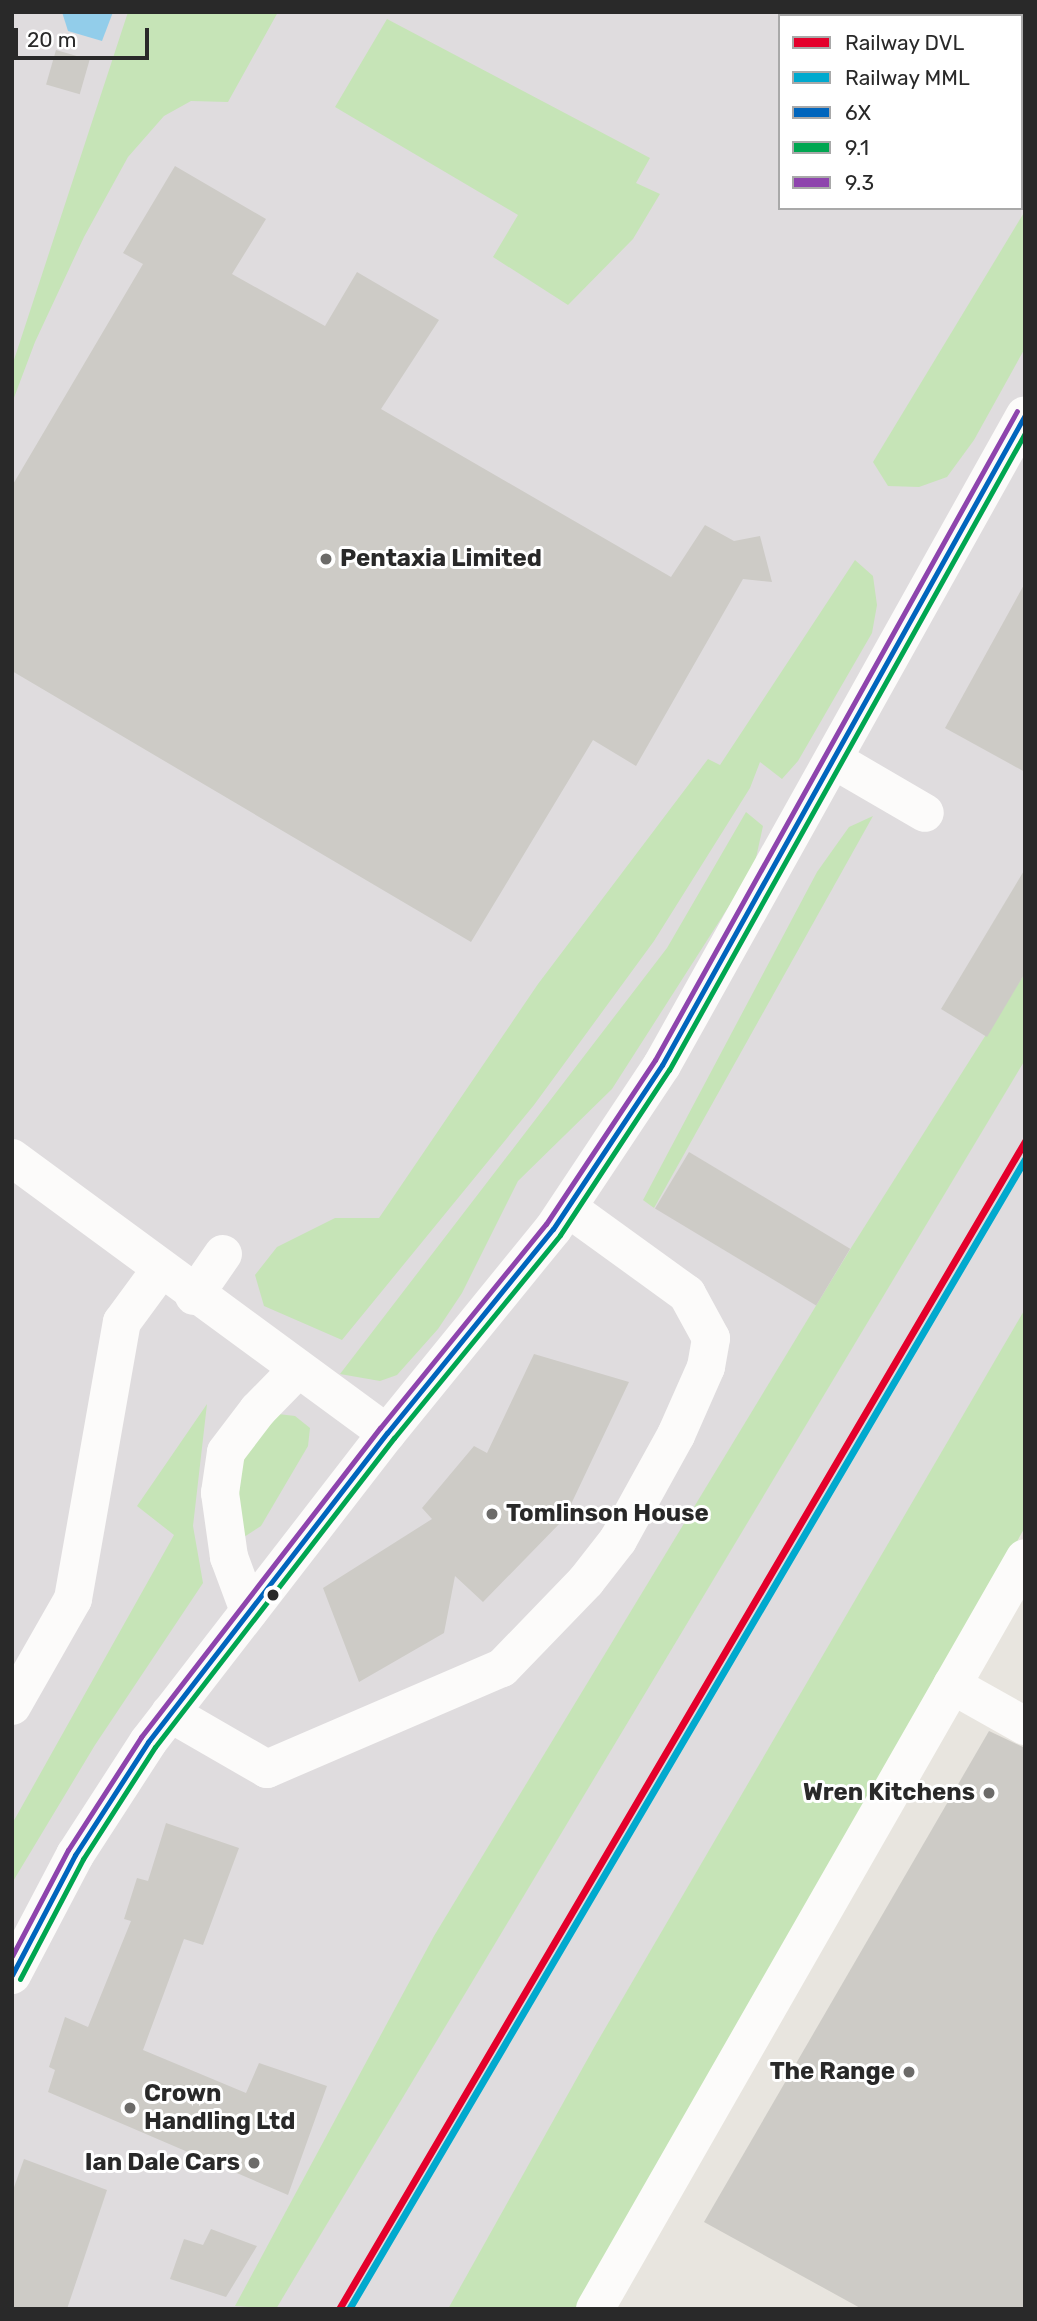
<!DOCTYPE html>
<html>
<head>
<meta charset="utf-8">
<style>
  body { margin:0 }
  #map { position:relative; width:1037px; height:2321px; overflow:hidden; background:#e8e5df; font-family:Rubik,sans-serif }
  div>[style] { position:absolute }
  .industrial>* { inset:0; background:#dfdcde }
  .green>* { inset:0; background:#c6e4b7 }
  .water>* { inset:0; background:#92cdea }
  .building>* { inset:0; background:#cdcbc6; transform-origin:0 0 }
  .minor>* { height:38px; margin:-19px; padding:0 19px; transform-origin:19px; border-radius:19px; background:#fcfbfa }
  .bus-1>* { height:5px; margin:-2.5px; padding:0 2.5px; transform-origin:2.5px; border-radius:2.5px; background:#0065bd }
  .bus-2>* { height:5px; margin:-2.5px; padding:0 2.5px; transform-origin:2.5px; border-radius:2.5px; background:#00a651 }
  .bus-3>* { height:5px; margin:-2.5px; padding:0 2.5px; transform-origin:2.5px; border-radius:2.5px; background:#8e44ad }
  .rail-1>* { height:7px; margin:-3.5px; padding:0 3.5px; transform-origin:3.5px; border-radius:3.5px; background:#e4002b }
  .rail-2>* { height:7px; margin:-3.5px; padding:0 3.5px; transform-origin:3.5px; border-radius:3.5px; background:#00a9ce }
  .dots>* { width:19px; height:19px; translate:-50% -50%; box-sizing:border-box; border:4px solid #fff; border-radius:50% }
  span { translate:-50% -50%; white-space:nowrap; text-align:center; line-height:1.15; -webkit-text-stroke:6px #fff; paint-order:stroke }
  .poi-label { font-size:24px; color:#292929; font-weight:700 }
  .left { translate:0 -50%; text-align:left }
  .right { translate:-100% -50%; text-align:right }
  .frame { position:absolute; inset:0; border:14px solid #292929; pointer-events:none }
  .legend { position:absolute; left:778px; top:14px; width:245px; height:196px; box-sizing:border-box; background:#fff; border:2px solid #a9a9a9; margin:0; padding:9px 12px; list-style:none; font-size:21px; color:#292929 }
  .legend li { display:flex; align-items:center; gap:14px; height:35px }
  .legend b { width:35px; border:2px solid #a9a9a9 }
  .scale { position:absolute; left:14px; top:28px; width:135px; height:32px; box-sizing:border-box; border:4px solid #292929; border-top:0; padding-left:9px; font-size:21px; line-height:24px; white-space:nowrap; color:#292929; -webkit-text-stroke:5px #fff; paint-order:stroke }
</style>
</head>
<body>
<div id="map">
  <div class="industrial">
    <div style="clip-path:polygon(evenodd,12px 12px,1025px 12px,1025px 1320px,512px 2309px,12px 2309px,12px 12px,780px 16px,1021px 16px,1021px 208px,780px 208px,780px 16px)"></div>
  </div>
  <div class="green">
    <div style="clip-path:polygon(128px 12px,278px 12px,228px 102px,191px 101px,164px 116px,128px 157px,84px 237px,35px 342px,12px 403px,12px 366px)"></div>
    <div style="clip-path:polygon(387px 19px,650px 158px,636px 183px,660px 194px,633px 239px,568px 305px,493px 257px,518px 215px,335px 107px)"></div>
    <div style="clip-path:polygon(1025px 211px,1025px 348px,974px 440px,947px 477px,919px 487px,888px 486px,873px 462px)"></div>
    <div style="clip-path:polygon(855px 560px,873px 576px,877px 605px,872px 633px,798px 761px,782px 779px,760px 762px,750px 788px,654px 941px,534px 1105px,342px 1340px,264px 1306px,255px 1275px,277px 1247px,335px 1218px,379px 1218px,538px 984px,708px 759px,720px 765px)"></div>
    <div style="clip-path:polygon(746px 812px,763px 826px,754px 867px,612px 1089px,518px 1181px,462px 1293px,438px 1329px,397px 1375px,380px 1381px,340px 1374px,667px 948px)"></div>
    <div style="clip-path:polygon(873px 816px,654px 1208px,643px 1200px,817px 872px,849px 827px)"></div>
    <div style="clip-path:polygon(1025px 973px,1025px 1060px,276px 2309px,235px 2306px,434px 1936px,851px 1248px)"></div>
    <div style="clip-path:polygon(1025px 1309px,1025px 1527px,593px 2309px,448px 2309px,596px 2044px)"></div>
    <div style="clip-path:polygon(207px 1404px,193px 1526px,203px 1583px,95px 1745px,12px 1883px,12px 1824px,174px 1535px,137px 1506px)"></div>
    <div style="clip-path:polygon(278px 1414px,295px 1416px,310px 1428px,308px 1446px,261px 1526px,244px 1537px,236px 1517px,245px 1443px)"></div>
  </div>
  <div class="water">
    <div style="clip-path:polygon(62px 12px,113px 12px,102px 41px,68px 31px)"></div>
  </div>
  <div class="building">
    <div style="left:56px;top:50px;width:35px;height:36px;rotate:16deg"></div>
    <div style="clip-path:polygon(175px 166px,266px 219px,232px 274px,325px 326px,357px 272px,439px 320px,381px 409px,671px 577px,705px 525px,734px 541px,760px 536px,772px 582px,743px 579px,636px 766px,593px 740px,471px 942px,12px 671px,12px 486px,143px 264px,123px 253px)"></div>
    <div style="clip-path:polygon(1025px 583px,1025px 772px,945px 728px)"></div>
    <div style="clip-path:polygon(1025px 869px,1025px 973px,987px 1037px,941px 1009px)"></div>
    <div style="left:689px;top:1152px;width:188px;height:66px;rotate:31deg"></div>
    <div style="clip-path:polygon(534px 1354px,629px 1382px,564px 1519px,483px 1602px,455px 1576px,444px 1633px,359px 1682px,323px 1588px,432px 1519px,422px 1508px,474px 1446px,487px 1453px)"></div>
    <div style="clip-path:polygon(989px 1731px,1025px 1748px,1025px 2309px,862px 2309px,704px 2222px)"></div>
    <div style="clip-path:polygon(166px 1823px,239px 1848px,203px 1945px,184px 1939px,143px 2050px,246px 2093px,259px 2063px,327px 2086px,288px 2195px,48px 2092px,55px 2070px,49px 2067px,65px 2017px,88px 2027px,131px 1921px,124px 1919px,137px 1878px,148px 1881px)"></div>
    <div style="clip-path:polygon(24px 2159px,107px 2190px,67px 2309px,12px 2309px,12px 2193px)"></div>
    <div style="clip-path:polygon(211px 2229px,257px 2246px,226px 2297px,170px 2279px,184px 2239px,203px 2245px)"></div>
  </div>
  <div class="minor">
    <div style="left:834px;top:760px;width:105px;rotate:30.2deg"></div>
    <div style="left:12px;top:1158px;width:465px;rotate:36.3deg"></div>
    <div style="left:194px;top:1296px;width:51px;rotate:-55.4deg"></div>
    <div style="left:249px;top:1611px;width:58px;rotate:-110.3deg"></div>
    <div style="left:229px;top:1557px;width:65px;rotate:-98deg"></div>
    <div style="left:220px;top:1493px;width:41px;rotate:-81.7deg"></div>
    <div style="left:226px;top:1452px;width:53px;rotate:-52.7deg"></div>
    <div style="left:258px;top:1410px;width:57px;rotate:-45.7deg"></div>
    <div style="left:952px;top:1685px;width:84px;rotate:29.3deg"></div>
    <div style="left:12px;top:1706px;width:123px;rotate:-60.3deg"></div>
    <div style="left:73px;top:1599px;width:281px;rotate:-80deg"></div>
    <div style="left:122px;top:1322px;width:66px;rotate:-53.7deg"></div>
    <div style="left:170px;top:1713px;width:112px;rotate:30deg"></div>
    <div style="left:267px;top:1769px;width:256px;rotate:-23.3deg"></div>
    <div style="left:502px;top:1668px;width:121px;rotate:-46deg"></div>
    <div style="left:586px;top:1581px;width:52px;rotate:-52deg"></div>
    <div style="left:618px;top:1540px;width:120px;rotate:-61.1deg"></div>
    <div style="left:676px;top:1435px;width:74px;rotate:-66.2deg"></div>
    <div style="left:706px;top:1367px;width:29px;rotate:-80deg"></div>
    <div style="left:711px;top:1338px;width:50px;rotate:-118.6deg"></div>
    <div style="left:687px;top:1294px;width:147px;rotate:-144.1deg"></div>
    <div style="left:12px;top:1975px;width:136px;rotate:-62.3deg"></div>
    <div style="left:75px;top:1855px;width:135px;rotate:-57.1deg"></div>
    <div style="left:148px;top:1742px;width:391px;rotate:-52.3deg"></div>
    <div style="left:387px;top:1433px;width:263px;rotate:-50.9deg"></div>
    <div style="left:553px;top:1229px;width:197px;rotate:-56.4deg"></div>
    <div style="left:662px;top:1065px;width:744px;rotate:-60.82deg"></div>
    <div style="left:595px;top:2309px;width:865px;rotate:-60.21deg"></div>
  </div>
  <div class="bus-1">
    <div style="left:12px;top:1975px;width:136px;rotate:-62.3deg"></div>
    <div style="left:75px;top:1855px;width:135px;rotate:-57.1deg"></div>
    <div style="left:148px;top:1742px;width:391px;rotate:-52.3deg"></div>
    <div style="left:387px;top:1433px;width:263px;rotate:-50.9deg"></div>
    <div style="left:553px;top:1229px;width:197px;rotate:-56.4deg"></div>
    <div style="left:662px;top:1065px;width:744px;rotate:-60.82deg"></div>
  </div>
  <div class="bus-2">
    <div style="left:20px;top:1979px;width:136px;rotate:-62.3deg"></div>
    <div style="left:83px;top:1859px;width:133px;rotate:-57.3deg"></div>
    <div style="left:155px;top:1747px;width:391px;rotate:-52.3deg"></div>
    <div style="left:394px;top:1438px;width:262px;rotate:-50.7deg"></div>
    <div style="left:560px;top:1235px;width:198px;rotate:-56.6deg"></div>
    <div style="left:669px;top:1070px;width:730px;rotate:-60.8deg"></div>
  </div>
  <div class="bus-3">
    <div style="left:12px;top:1956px;width:120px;rotate:-62.2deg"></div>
    <div style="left:68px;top:1850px;width:135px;rotate:-57.1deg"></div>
    <div style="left:141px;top:1737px;width:391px;rotate:-52.3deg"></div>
    <div style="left:380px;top:1428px;width:263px;rotate:-50.9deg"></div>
    <div style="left:546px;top:1224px;width:197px;rotate:-56.4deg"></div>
    <div style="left:655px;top:1060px;width:743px;rotate:-60.85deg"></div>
  </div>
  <div class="rail-1">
    <div style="left:339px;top:2309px;width:1355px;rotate:-59.57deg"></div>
  </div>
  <div class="rail-2">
    <div style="left:349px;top:2309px;width:1334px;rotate:-59.55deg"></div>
  </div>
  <div class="dots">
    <div style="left:326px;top:559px;background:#6c6b69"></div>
    <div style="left:492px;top:1514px;background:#6c6b69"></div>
    <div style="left:273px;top:1595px;background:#292929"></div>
    <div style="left:989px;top:1793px;background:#6c6b69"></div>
    <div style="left:909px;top:2072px;background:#6c6b69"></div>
    <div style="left:130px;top:2108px;background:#6c6b69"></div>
    <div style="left:254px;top:2163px;background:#6c6b69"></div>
  </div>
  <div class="poi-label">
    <span class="left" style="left:340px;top:559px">Pentaxia Limited</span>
    <span class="left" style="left:506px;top:1514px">Tomlinson House</span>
    <span class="right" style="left:975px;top:1793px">Wren Kitchens</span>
    <span class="right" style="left:895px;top:2072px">The Range</span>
    <span class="left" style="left:144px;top:2108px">Crown<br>Handling Ltd</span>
    <span class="right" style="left:240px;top:2163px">Ian Dale Cars</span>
  </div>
  <div class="frame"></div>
  <ul class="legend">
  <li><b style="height:9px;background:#e4002b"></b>Railway DVL</li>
  <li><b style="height:9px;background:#00a9ce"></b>Railway MML</li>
  <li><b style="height:9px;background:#0065bd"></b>6X</li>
  <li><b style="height:9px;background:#00a651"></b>9.1</li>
  <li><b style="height:9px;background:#8e44ad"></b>9.3</li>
  </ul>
  <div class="scale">20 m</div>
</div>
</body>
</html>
